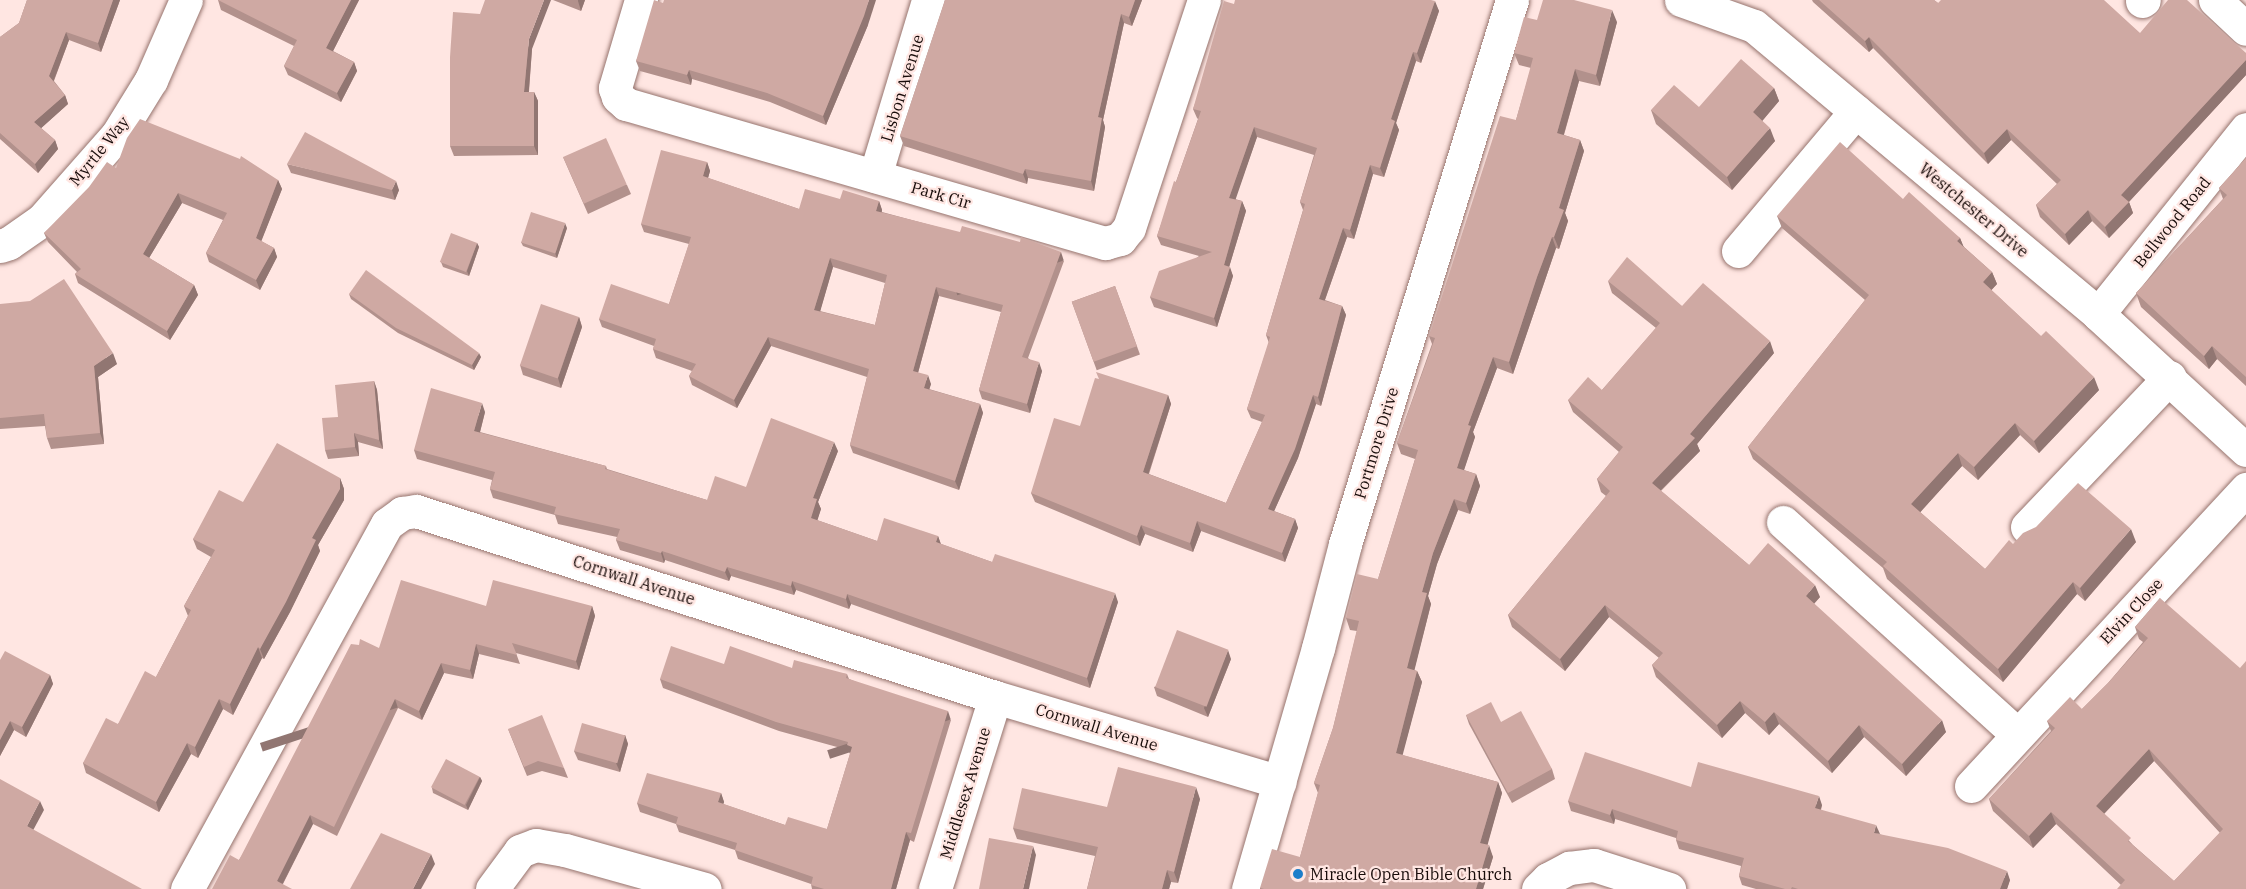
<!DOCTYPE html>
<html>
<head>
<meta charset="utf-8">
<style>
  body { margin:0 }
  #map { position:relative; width:2246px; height:889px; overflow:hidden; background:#ffe6e2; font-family:"IBM Plex Serif",serif }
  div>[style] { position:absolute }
  .roads { filter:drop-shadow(0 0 2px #96736d) drop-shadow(0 0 2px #96736d) }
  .minor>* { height:33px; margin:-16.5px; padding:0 16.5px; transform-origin:16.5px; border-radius:16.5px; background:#fff }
  .wall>* { inset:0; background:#b2918c; transform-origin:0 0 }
  .shaded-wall>* { inset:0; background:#917672; transform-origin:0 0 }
  .building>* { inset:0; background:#cfa9a3; transform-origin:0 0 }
  .dots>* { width:16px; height:16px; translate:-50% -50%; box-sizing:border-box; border:3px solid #ffe6e2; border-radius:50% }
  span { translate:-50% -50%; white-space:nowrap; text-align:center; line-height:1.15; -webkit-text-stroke:4.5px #ffe6e2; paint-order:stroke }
  .street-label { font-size:16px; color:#180c0a }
  .poi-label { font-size:16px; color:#180c0a }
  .left { translate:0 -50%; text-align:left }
</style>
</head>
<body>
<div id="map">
  <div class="roads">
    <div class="minor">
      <div style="left:641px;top:0;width:92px;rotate:106.5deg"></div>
      <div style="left:615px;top:88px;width:9px;rotate:72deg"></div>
      <div style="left:618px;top:97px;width:11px;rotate:41deg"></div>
      <div style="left:626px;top:104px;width:499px;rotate:16.2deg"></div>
      <div style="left:1105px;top:243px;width:16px;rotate:-15deg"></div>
      <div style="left:1120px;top:239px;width:14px;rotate:-51deg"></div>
      <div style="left:1129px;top:228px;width:240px;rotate:-71.8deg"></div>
      <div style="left:1681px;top:0;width:77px;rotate:19.6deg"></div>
      <div style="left:1754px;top:26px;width:449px;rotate:39.9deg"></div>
      <div style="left:2098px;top:314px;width:201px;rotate:42.6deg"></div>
      <div style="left:2215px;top:0;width:42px;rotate:43.1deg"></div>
      <div style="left:2142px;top:1px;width:2px;rotate:-27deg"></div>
      <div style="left:875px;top:176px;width:184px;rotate:-73.2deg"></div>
      <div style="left:0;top:246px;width:9px;rotate:-18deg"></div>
      <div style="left:9px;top:243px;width:40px;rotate:-34.9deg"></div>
      <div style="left:42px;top:220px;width:113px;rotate:-48.6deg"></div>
      <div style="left:117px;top:135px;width:65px;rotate:-58.3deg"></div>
      <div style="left:151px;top:80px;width:87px;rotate:-66.4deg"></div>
      <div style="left:1738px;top:251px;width:183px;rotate:-49.9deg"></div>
      <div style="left:2098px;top:314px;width:237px;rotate:-51.3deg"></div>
      <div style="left:1783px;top:522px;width:316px;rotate:42.2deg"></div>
      <div style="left:2027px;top:527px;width:207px;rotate:-46.4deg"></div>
      <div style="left:1971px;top:786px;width:405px;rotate:-47.2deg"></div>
      <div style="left:187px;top:889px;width:416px;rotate:-61.3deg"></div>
      <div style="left:387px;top:524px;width:19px;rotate:-36deg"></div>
      <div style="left:402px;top:513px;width:14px;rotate:-8deg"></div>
      <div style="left:416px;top:511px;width:608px;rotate:17.81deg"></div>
      <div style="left:995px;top:697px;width:297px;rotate:16.6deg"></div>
      <div style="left:492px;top:889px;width:47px;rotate:-53.6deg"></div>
      <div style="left:520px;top:851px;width:17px;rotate:-21deg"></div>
      <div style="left:536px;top:845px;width:29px;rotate:10deg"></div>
      <div style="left:565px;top:850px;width:145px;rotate:15.6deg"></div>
      <div style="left:935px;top:889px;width:201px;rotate:-72.6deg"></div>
      <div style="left:1248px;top:889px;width:251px;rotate:-73.8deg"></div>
      <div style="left:1318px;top:648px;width:107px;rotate:-75.4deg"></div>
      <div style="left:1345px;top:544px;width:569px;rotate:-72.93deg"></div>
      <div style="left:1538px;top:889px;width:14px;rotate:-45deg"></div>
      <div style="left:1548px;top:879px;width:24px;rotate:-28deg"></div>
      <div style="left:1569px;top:868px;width:25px;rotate:-7deg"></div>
      <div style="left:1594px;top:865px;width:79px;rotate:17.7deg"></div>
    </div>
  </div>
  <div class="wall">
    <div style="clip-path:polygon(27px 0,120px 0,101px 52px,69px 40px,54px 81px,65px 95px,68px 104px,41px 128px,55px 140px,58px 149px,38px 173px,0 139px,0 37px,19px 23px)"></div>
    <div style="clip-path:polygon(218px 0,359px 0,333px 51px,354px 62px,357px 71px,341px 102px,288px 75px,284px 66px,294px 46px,221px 10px)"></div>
    <div style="clip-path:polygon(553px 0,585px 0,581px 11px)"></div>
    <div style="clip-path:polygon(945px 0,1142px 0,1132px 26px,1124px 23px,1103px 120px,1105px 127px,1094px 191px,1028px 178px,1027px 184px,904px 146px,900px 136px)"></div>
    <div style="clip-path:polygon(1812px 0,1934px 0,1938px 3px,2140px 33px,2246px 53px,2246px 75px,2129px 202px,2133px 213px,2109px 238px,2092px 221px,2069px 245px,2040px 217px,2036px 205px,2057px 184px,2011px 140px,1988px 164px,1873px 48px,1869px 52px,1813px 2px)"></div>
    <div style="clip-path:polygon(1434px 1px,1439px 11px,1421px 63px,1416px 61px,1396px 123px,1399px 130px,1384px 177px,1373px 174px,1354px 239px,1347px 237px,1325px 300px,1342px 306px,1346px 315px,1321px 406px,1316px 404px,1298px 458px,1274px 511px,1295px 519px,1298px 528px,1285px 562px,1201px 531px,1193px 552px,1145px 534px,1140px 546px,1035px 502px,1031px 493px,1080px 426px,1168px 395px,1171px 404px,1149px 474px,1226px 503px,1262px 422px,1251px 418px,1247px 409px,1269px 343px,1266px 335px,1303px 210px,1300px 202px,1314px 155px,1257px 137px,1235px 199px,1242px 201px,1246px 211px,1229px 267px,1233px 276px,1217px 327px,1154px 307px,1150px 297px,1199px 256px,1161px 245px,1157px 236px,1198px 119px,1197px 118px,1193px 109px,1234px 4px)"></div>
    <div style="clip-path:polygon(663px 3px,868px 25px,826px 125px,770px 102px,692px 79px,691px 85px,640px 71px,636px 61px)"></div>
    <div style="clip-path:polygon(480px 14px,532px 49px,529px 92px,534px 92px,538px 101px,538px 155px,454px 156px,450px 146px)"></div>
    <div style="clip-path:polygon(1537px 20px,1617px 22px,1600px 86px,1579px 81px,1564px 135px,1580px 140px,1584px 151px,1565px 213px,1568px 221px,1559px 249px,1556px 248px,1542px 289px,1513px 374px,1497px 368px,1473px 432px,1475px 437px,1464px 470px,1476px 474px,1480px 486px,1470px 514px,1458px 510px,1437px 564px,1428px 596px,1431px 604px,1414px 670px,1417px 671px,1422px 682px,1402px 755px,1498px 782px,1502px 793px,1487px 845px,1493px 857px,1483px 889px,1260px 889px,1260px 888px,1300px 857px,1318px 793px,1314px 783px,1333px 728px,1357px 631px,1350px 630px,1346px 618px,1378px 579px,1415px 459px,1401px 454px,1397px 443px,1432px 344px,1429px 336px,1516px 120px,1531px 68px,1519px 65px,1514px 53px)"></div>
    <div style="clip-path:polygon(1774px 88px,1779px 101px,1762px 121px,1775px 141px,1732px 190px,1656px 124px,1651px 110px,1699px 107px)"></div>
    <div style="clip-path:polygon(563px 157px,627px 185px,631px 194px,588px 214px)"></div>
    <div style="clip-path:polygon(2246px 158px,2246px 386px,2217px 359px,2209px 369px,2141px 307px,2136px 293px,2223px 199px,2219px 188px)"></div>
    <div style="clip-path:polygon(evenodd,707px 162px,710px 171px,708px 178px,799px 209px,840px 199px,879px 201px,882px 210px,882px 212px,1064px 261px,1028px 358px,1042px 371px,1030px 413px,982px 399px,979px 390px,1001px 312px,939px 296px,918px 373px,931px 384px,929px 389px,980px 404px,983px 413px,959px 490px,853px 453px,850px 445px,867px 377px,771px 346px,737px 408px,692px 385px,689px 376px,692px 371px,656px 358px,653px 349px,654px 346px,602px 327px,599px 319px,669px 304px,689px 244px,644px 232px,641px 224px,707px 162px,833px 267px,885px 283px,875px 325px,820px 311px,833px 267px)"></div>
    <div style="clip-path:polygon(287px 164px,399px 190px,395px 200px,291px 173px)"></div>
    <div style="clip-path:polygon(116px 168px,278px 180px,282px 189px,261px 241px,274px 248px,277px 257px,260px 290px,209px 262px,206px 253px,223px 220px,182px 203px,149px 258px,194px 285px,198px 295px,170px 340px,78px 283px,75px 274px,77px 272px,48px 242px,44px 233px)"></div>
    <div style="clip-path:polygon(1903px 199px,1960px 238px,1963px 246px,1992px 272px,1997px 284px,1991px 290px,2099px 390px,2039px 453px,2020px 435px,1978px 480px,1962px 466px,1920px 512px,1985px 569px,2013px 544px,2136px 542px,2085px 601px,2077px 594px,2003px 682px,1887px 579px,1883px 568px,1753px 459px,1748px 447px,1865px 300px,1782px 228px,1777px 216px)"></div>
    <div style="clip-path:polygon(567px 228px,557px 258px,523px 246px,521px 242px)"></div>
    <div style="clip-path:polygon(477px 243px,479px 247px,469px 276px,443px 267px,441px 262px)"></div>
    <div style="clip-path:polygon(1608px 281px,1682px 306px,1774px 353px,1697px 444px,1700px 451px,1661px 491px,1749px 565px,1820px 597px,1814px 604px,1946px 732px,1906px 776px,1864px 737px,1832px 773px,1779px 724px,1769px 735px,1745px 713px,1722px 738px,1656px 677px,1652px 665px,1659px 658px,1609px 617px,1565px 671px,1512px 627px,1508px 615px,1606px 496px,1601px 492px,1597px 479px,1619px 452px,1573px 412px,1568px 400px,1602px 390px,1656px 328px,1612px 293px)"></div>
    <div style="left:1115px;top:286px;width:73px;height:46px;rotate:70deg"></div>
    <div style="clip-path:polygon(349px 294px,481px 357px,474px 370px,398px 333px,351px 299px)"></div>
    <div style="clip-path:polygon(0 304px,117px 364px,98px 377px,104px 444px,51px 449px,47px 438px,45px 426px,0 429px)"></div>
    <div style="clip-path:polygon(579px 317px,582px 327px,561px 388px,523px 375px,520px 365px)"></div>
    <div style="clip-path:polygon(374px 381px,377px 390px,383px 449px,358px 442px,359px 456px,328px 459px,325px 450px,338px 417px)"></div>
    <div style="clip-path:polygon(485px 412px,480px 432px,606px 466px,607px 469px,707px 500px,746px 487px,838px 451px,818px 502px,821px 509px,817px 520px,877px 541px,938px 536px,941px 544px,992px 562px,1118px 602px,1090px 688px,851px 604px,849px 609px,796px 590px,794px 595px,731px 576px,729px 581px,665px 560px,664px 563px,620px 550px,616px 540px,617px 537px,558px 524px,555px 515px,493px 498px,490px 489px,492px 480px,417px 459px,414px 450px)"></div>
    <div style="clip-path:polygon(340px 478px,344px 489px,344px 500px,318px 545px,320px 551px,290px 612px,264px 659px,262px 658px,233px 715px,223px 709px,198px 758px,191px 754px,159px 812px,86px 773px,83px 763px,118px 724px,156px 677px,188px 616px,184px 606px,211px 557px,197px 549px,193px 539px,243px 502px)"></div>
    <div style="clip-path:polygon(evenodd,2160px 598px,2246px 889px,2121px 885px,2056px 824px,2033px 848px,1993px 811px,1989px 799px,2051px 731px,2047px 721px,2082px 709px,2108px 683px,2143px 642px,2139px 639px,2135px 627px,2160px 598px,2154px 761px,2220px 833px,2174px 881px,2133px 845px,2104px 814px,2154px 761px)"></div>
    <div style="clip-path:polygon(486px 606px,592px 606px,595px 616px,579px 670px,516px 653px,520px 664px,479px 654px,473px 679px,444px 673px,422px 720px,398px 708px,337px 836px,313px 824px,283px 884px,239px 860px,379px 648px)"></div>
    <div style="clip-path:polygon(1231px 659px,1208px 717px,1157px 696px,1154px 687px)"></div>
    <div style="clip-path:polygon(0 660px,50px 675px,53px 684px,26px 737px,14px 730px,0 756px)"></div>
    <div style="clip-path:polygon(724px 664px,792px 668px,847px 674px,849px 679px,951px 720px,914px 842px,910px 840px,896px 889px,812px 889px,811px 884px,738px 859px,735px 850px,679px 832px,676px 824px,640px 812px,637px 803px,721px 793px,724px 802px,723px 804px,785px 825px,827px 829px,850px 754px,848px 750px,779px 731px,663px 688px,660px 679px)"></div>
    <div style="clip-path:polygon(1466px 715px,1501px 722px,1552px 769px,1555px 779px,1512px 803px,1469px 724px)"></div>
    <div style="clip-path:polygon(508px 729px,564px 768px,568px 778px,542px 771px,527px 776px)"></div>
    <div style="clip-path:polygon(625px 735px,628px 744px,620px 772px,578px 760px,574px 751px)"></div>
    <div style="clip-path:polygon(480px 777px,482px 781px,468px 810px,433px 793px,432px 788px)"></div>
    <div style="clip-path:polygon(1200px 799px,1178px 883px,1171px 882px,1169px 889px,1087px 889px,1095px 856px,1017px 839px,1013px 828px,1107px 807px)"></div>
    <div style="clip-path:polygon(1568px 801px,1822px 805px,1821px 810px,1879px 834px,2010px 880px,2007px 889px,1756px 889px,1742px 885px,1739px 876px,1741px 866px,1679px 849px,1676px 840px,1676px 838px,1615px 819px,1614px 824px,1571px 811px)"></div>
  </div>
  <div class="shaded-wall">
    <div style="clip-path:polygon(113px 0,120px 0,101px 52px,98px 43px)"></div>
    <div style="clip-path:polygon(351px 0,359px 0,330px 57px,326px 48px)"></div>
    <div style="clip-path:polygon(544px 0,551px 0,532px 49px,528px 101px,524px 92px,529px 39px)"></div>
    <div style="clip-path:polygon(578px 0,585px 0,581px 11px,578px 1px)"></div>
    <div style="clip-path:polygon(869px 0,876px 0,868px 25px,826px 125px,823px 116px)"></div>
    <div style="clip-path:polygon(1135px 0,1142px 0,1132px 26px,1129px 17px)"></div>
    <div style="clip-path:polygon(1435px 1px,1439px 11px,1421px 63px,1417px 53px)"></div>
    <div style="clip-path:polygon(1612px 10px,1617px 22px,1600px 86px,1596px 75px)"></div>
    <div style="clip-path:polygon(1121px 14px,1124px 23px,1103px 120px,1105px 127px,1094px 191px,1091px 181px,1098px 117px)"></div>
    <div style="clip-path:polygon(66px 32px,69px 40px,52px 85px,49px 76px)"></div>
    <div style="clip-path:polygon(1869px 37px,1873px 48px,1869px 52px,1865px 41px)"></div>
    <div style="clip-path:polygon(1413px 52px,1416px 61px,1396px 123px,1399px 130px,1384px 177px,1380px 168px,1391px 119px)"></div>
    <div style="clip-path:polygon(2246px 60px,2246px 75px,2126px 205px,2129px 202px,2133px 213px,2109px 238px,2105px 227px,2121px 195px)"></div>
    <div style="clip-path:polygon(354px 62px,357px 71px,341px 102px,337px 93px)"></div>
    <div style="clip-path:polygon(1575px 69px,1579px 81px,1561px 144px,1557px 133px)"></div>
    <div style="clip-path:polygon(689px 70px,692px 79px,691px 85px,687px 75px)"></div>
    <div style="clip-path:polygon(1774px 88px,1779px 101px,1758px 126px,1753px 112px)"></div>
    <div style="clip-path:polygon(534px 92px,538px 101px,538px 155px,534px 146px)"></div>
    <div style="clip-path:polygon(65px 95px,68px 104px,38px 131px,34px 122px)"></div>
    <div style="clip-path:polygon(1254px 127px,1257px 137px,1233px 207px,1229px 198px)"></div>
    <div style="clip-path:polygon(1770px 128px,1775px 141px,1732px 190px,1727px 177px)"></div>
    <div style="clip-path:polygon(2007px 129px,2011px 140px,1988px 164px,1984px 153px)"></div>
    <div style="clip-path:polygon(55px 140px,58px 149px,38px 173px,35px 164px)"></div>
    <div style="clip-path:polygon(1580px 140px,1584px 151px,1565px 213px,1568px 221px,1559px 249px,1554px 237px,1559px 208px)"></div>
    <div style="clip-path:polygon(707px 162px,710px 171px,706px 185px,703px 176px)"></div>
    <div style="clip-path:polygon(1370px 165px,1373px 174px,1354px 239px,1350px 230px)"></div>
    <div style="clip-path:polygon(1025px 169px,1028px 178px,1027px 184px,1023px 174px)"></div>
    <div style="clip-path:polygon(278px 180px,282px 189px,259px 247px,256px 238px)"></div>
    <div style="clip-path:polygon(396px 181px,399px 190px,395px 200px,392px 190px)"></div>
    <div style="clip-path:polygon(178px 193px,182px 203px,146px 263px,143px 254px)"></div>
    <div style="clip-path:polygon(879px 201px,882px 210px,879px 220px,876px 211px)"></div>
    <div style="clip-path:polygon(1242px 201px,1246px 211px,1227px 274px,1224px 265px)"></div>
    <div style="clip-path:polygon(2088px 210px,2092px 221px,2069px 245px,2065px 234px)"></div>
    <div style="clip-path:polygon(565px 223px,567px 228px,557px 258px,555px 253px)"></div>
    <div style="clip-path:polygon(1343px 228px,1347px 237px,1322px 308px,1319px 299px)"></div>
    <div style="clip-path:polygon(1552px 237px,1556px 248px,1542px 289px,1513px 374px,1509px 362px,1537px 277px)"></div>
    <div style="clip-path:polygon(1960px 238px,1965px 250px,1957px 241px)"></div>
    <div style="clip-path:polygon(477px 243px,479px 247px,469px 276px,467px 271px)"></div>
    <div style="clip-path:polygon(274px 248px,277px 257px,260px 290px,256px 280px)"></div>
    <div style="left:1061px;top:252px;width:9px;height:112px;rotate:72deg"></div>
    <div style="clip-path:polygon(830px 258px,833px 267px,818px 319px,814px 310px)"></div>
    <div style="clip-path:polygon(1230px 267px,1233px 276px,1217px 327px,1214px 318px)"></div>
    <div style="clip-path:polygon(1992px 272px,1997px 284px,1987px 295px,1983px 282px)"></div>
    <div style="clip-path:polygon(194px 285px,198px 295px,170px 340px,167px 331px)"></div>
    <div style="clip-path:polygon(936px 287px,939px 296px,916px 380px,913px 371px)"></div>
    <div style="clip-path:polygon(1342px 306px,1346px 315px,1321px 406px,1318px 397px)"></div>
    <div style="clip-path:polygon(579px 317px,582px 327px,561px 388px,558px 378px)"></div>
    <div style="clip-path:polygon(768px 337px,771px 346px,737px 408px,734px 400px)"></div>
    <div style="clip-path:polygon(1770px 341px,1774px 353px,1697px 444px,1700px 451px,1656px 495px,1652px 483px,1690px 434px)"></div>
    <div style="clip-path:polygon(2212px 346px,2217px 359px,2209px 369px,2204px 356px)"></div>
    <div style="clip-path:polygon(113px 353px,117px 364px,98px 377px,104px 444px,100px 433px,94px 366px)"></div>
    <div style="clip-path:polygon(479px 353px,481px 357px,474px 370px,472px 365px)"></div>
    <div style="clip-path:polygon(1493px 357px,1497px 368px,1473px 432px,1475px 437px,1461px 479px,1457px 468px,1468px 425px)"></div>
    <div style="clip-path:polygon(1039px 362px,1042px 371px,1030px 413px,1027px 404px)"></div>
    <div style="clip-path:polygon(928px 375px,931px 384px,927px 397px,924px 388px)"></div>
    <div style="clip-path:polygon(2094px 377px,2099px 390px,2039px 453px,2034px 441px)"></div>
    <div style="clip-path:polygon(374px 381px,377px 390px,383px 449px,379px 440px)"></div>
    <div style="clip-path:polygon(1168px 395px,1171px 404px,1146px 481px,1143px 472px)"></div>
    <div style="clip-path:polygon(1313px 395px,1316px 404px,1298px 458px,1271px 518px,1268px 509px)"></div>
    <div style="clip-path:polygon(482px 403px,485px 412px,478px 440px,474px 431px)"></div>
    <div style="clip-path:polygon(980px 404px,983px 413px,959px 490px,955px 481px)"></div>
    <div style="clip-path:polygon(2015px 423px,2020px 435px,1978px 480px,1974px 467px)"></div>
    <div style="clip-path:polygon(354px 433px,358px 442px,359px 456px,355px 447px)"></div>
    <div style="clip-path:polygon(834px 442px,838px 451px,818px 502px,821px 509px,815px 528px,811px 518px,813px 498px)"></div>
    <div style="clip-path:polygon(1958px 453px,1962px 466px,1916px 517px,1911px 504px)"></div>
    <div style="clip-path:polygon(1476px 474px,1480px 486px,1470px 514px,1466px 503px)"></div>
    <div style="clip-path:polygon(340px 478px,344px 489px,344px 500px,318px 545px,320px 551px,290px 612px,264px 659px,260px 649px)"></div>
    <div style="clip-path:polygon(1454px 499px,1458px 510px,1437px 564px,1428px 596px,1431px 604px,1412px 680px,1407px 668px,1422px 592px,1433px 553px)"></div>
    <div style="clip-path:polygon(1295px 519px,1298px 528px,1285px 562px,1282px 553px)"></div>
    <div style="clip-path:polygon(1197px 521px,1201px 531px,1193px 552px,1190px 543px)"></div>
    <div style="clip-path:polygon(1141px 525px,1145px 534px,1140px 546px,1137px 536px)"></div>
    <div style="clip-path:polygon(2131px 529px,2136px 542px,2085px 601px,2080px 588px)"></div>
    <div style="clip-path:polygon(938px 536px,941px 545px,936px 542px)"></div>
    <div style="clip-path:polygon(662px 551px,665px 560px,664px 563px,661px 553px)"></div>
    <div style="clip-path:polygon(727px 567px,731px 576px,729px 581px,725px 572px)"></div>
    <div style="clip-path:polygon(792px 581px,796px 590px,794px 595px,791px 586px)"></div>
    <div style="clip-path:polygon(2073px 582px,2077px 594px,2003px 682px,1998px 669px)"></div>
    <div style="clip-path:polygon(1815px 585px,1820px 597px,1810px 608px,1806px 596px)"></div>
    <div style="clip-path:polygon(1115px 593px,1118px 602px,1090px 688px,1087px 678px)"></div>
    <div style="clip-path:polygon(847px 594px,851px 604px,849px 609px,846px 599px)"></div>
    <div style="clip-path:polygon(1605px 605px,1609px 617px,1565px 671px,1560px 659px)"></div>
    <div style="clip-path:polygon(592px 606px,595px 616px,579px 670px,576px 661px)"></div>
    <div style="clip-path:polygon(476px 644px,479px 654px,473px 679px,470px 670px)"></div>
    <div style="clip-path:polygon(258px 647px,262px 658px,233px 715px,230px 704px)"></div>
    <div style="clip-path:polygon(1228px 650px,1231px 659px,1208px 717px,1204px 708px)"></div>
    <div style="clip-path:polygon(441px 663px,444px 673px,422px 720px,419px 711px)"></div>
    <div style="clip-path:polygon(1417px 671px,1422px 682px,1400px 765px,1396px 753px)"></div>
    <div style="clip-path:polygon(50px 675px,53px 684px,26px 737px,22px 727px)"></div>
    <div style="clip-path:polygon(219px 699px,223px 709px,198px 758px,195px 747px)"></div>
    <div style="left:395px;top:699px;width:9px;height:142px;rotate:72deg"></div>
    <div style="clip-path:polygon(1740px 701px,1745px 713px,1722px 738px,1717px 725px)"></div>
    <div style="left:948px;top:711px;width:9px;height:127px;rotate:72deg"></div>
    <div style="clip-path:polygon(1774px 712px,1779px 724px,1769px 735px,1765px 722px)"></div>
    <div style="clip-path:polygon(1942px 720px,1946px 732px,1906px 776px,1902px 764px)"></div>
    <div style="clip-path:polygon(10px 721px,14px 730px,0 756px,0 740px)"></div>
    <div style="clip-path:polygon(1859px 725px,1864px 737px,1832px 773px,1828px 761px)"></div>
    <div style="clip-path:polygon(625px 735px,628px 744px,620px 772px,616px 763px)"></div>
    <div style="clip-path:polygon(187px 743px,191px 754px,159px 812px,156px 802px)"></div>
    <div style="clip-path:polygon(2149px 749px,2154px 761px,2100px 818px,2096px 806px)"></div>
    <div style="clip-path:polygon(480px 777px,482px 781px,468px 810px,466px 805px)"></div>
    <div style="clip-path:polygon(1498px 782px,1502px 793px,1485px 854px,1480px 843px)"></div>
    <div style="clip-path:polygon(1196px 787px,1200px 799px,1178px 883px,1174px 872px)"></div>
    <div style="clip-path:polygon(721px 793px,724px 802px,721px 811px,718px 802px)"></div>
    <div style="clip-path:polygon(1819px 796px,1822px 805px,1818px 818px,1815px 808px)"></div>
    <div style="clip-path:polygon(40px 801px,44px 810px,30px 836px,27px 826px)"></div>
    <div style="clip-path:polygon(1612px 809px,1615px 819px,1614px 824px,1610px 815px)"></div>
    <div style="clip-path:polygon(2051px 812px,2056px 824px,2033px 848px,2029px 836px)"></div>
    <div style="clip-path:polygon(310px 815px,313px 824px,280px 889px,277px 881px)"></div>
    <div style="clip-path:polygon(1876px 825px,1880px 834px,1874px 833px)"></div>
    <div style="clip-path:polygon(906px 832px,910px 840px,896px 889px,891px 889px)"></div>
    <div style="clip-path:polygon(1489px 845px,1493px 857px,1483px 889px,1476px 889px)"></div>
    <div style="clip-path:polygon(1033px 846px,1036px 855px,1029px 889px,1023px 889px)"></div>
    <div style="clip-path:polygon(431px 854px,435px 864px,421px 889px,413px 889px)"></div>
    <div style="clip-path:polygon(1167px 870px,1171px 882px,1169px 889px,1162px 889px)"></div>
    <div style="clip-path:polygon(2007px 871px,2010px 880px,2007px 889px,2000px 889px)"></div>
  </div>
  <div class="building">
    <div style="clip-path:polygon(27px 0,113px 0,98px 43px,66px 32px,49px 76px,65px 95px,34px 122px,55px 140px,35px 164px,0 133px,0 37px,19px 23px)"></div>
    <div style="clip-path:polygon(218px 0,351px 0,326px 48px,354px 62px,337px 93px,284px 66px,297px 40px)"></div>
    <div style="clip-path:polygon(485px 0,544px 0,529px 39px,524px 92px,534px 92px,534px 146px,450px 146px,450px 57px,453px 12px,480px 14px)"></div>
    <div style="clip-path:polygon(654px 0,663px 3px,664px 0,869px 0,864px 16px,823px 116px,767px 93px,689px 70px,687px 75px,636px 61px)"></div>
    <div style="clip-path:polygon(945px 0,1135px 0,1129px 17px,1121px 14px,1098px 117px,1102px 118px,1091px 181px,1025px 169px,1023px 174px,900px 136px)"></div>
    <div style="clip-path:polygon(1235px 0,1431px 0,1435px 1px,1417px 53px,1413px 52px,1391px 119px,1395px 121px,1380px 168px,1370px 165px,1350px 230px,1343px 228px,1319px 299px,1342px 306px,1318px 397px,1313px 395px,1295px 449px,1268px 509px,1295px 519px,1282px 553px,1197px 521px,1190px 543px,1141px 525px,1137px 536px,1031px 493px,1054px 418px,1080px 426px,1095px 378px,1099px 379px,1096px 372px,1168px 395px,1143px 472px,1226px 503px,1265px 415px,1247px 409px,1270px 337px,1266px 335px,1305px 204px,1300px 202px,1317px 148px,1254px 127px,1229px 198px,1242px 201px,1224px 265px,1230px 267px,1214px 318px,1150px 297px,1159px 271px,1212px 252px,1157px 236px,1174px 181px,1176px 182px,1201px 111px,1193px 109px,1224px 1px,1234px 4px)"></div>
    <div style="clip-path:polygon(1543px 0,1574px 0,1612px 10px,1596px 75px,1575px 69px,1557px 133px,1580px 140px,1559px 208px,1564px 210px,1554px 237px,1552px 237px,1537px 277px,1509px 362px,1493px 357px,1468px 425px,1471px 426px,1457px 468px,1476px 474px,1466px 503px,1454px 499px,1433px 553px,1422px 592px,1427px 593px,1407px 668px,1417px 671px,1396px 753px,1498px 782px,1480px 843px,1489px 845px,1476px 889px,1264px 889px,1260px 888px,1272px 849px,1300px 857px,1320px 785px,1314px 783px,1333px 728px,1359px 621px,1346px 618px,1357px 574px,1378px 579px,1418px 450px,1397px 443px,1435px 338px,1429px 336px,1500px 116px,1516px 120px,1533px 58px,1514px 53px,1524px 17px,1537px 20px)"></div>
    <div style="clip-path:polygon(1819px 0,1934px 0,1938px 3px,1941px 0,2104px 0,2140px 33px,2168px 0,2187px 0,2246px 53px,2246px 60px,2121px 195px,2129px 202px,2105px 227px,2088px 210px,2065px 234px,2036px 205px,2061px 180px,2007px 129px,1984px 153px,1869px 37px,1865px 41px)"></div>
    <div style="clip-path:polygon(1741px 59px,1774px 88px,1753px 112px,1770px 128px,1727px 177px,1651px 110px,1674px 85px,1699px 107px)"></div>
    <div style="clip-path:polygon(140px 119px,240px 159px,241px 156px,278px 180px,256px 238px,274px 248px,256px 280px,206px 253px,227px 213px,178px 193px,143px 254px,194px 285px,167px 331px,75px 274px,81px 269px,44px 233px,89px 187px,107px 162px,116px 168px,127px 138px)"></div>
    <div style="clip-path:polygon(305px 132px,396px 181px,392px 190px,287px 164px)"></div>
    <div style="left:606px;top:138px;width:51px;height:47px;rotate:66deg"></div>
    <div style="clip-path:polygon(1840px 142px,1903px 199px,1909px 192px,1960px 238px,1957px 241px,1992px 272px,1983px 282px,2041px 336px,2046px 331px,2094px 377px,2034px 441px,2015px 423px,1974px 467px,1958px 453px,1911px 504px,1985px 569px,2009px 540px,2013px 544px,2023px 533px,2036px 527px,2078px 483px,2131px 529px,2080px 588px,2073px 582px,1998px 669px,1883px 566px,1887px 562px,1748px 447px,1869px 295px,1777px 216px)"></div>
    <div style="clip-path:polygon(evenodd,661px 150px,707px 162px,703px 176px,799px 209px,805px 189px,840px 199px,843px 190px,879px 201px,876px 211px,960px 232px,962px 226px,1020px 242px,1021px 237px,1061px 252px,1022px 357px,1039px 362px,1027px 404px,979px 390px,1003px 305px,936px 287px,913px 371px,928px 375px,924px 388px,980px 404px,955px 481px,850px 445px,869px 369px,768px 337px,734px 400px,689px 376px,696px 364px,653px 349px,656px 339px,599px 319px,611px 284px,669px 304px,691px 237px,641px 224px,661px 150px,830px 258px,887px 275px,875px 325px,814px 310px,830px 258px)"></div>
    <div style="clip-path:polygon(2246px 158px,2246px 377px,2212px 346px,2204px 356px,2136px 293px,2227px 195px,2219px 188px)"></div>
    <div style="left:531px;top:212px;width:36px;height:32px;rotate:18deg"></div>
    <div style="left:451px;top:233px;width:28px;height:31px;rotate:21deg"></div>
    <div style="clip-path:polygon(1627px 257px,1682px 306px,1703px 283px,1770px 341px,1690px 434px,1695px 438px,1652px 483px,1749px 565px,1768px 543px,1815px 585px,1806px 596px,1942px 720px,1902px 764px,1859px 725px,1828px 761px,1774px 712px,1765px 722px,1740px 701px,1717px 725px,1652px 665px,1663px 653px,1605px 605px,1560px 659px,1508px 615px,1610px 491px,1597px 479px,1623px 447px,1568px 400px,1588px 377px,1602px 390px,1660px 323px,1608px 281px)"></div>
    <div style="clip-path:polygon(366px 270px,479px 353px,472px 365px,396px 328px,349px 294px)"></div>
    <div style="clip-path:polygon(64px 279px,113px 353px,94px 366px,100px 433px,47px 438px,44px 414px,0 418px,0 304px,30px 301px)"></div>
    <div style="left:1115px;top:286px;width:64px;height:46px;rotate:70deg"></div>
    <div style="left:541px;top:304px;width:40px;height:65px;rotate:19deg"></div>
    <div style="clip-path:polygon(374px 381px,379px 440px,354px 433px,355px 447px,325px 450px,322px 418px,338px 417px,335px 385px)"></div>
    <div style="clip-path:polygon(431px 388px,482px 403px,474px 431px,606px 466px,605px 469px,707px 500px,715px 476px,746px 487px,771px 418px,834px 442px,813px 498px,817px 499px,811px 518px,877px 541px,884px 518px,938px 536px,936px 542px,992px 562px,995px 554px,1115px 593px,1087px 678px,847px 594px,846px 599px,792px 581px,791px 586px,727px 567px,725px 572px,662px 551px,661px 553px,616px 540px,620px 529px,554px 514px,556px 507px,490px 489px,495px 472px,414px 450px)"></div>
    <div style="clip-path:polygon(277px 443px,340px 478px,340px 489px,312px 538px,316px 540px,286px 602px,260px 649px,258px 647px,230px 704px,219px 699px,195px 747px,187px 743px,156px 802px,83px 763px,106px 718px,118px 724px,145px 671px,156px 677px,191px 610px,184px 606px,215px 550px,193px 539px,219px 490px,243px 502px)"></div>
    <div style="clip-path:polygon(401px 580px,486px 606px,493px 580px,592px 606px,576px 661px,512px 643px,517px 655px,476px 644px,470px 670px,441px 663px,419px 711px,395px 699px,334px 827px,310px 815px,277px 881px,292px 889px,212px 889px,230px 855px,239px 860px,351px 644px,359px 645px,360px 639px,379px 648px)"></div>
    <div style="clip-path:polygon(evenodd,2160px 598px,2240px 668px,2246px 661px,2246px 889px,2117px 889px,2125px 880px,2051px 812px,2029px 836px,1989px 799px,2055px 728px,2047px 721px,2070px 697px,2082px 709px,2108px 683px,2148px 638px,2135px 627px,2160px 598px,2149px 749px,2223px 829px,2174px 881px,2128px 841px,2131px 838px,2096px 806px,2149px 749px)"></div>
    <div style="left:1177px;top:630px;width:55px;height:61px;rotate:21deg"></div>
    <div style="clip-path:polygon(671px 646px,724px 664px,730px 646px,792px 668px,794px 660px,847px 674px,846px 678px,948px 711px,911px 833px,906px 832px,891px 889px,824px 889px,811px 885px,813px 877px,735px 850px,737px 843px,676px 824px,678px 817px,637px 803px,647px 773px,721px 793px,718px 802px,785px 825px,788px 817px,827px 829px,852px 747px,847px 745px,848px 742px,776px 722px,660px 679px)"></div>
    <div style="clip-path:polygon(5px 651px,50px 675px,22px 727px,10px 721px,0 740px,0 660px)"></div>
    <div style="clip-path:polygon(1491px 702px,1501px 722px,1521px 711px,1552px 769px,1508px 793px,1466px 715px)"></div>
    <div style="clip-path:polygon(542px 715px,564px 768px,538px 761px,524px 767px,508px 729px)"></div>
    <div style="left:582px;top:723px;width:45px;height:29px;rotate:16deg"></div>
    <div style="clip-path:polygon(1585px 752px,1691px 787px,1698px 762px,1819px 796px,1815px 808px,1876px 825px,1874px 833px,1948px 848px,2007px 871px,2000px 889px,1798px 889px,1792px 887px,1791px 889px,1785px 889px,1739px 876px,1744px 858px,1676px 840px,1678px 831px,1612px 809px,1610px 815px,1568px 801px)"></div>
    <div style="left:446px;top:759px;width:38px;height:32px;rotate:28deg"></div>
    <div style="clip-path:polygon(1118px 767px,1196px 787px,1174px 872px,1167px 870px,1162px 889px,1087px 889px,1098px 847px,1013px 828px,1022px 788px,1107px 807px)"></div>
    <div style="clip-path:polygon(0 779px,40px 801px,27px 826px,142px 889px,0 889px)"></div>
    <div style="clip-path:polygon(381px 833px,431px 854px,413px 889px,350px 889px)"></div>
    <div style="clip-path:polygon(989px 838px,1033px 846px,1023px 889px,979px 889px)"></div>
  </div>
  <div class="dots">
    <div style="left:1298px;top:874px;background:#1c7eca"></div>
  </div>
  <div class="street-label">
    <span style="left:902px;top:88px;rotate:-73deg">Lisbon Avenue</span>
    <span style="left:99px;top:151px;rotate:-51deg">Myrtle Way</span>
    <span style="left:941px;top:195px;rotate:16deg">Park Cir</span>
    <span style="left:1974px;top:210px;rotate:40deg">Westchester Drive</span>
    <span style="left:2172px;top:222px;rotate:-51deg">Bellwood Road</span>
    <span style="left:1376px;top:443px;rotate:-73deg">Portmore Drive</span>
    <span style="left:634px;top:580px;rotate:18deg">Cornwall Avenue</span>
    <span style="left:2131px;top:611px;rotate:-47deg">Elvin Close</span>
    <span style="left:1097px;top:727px;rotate:17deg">Cornwall Avenue</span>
    <span style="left:965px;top:793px;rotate:-73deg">Middlesex Avenue</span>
  </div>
  <div class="poi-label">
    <span class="left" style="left:1310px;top:874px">Miracle Open Bible Church</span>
  </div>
</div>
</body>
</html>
